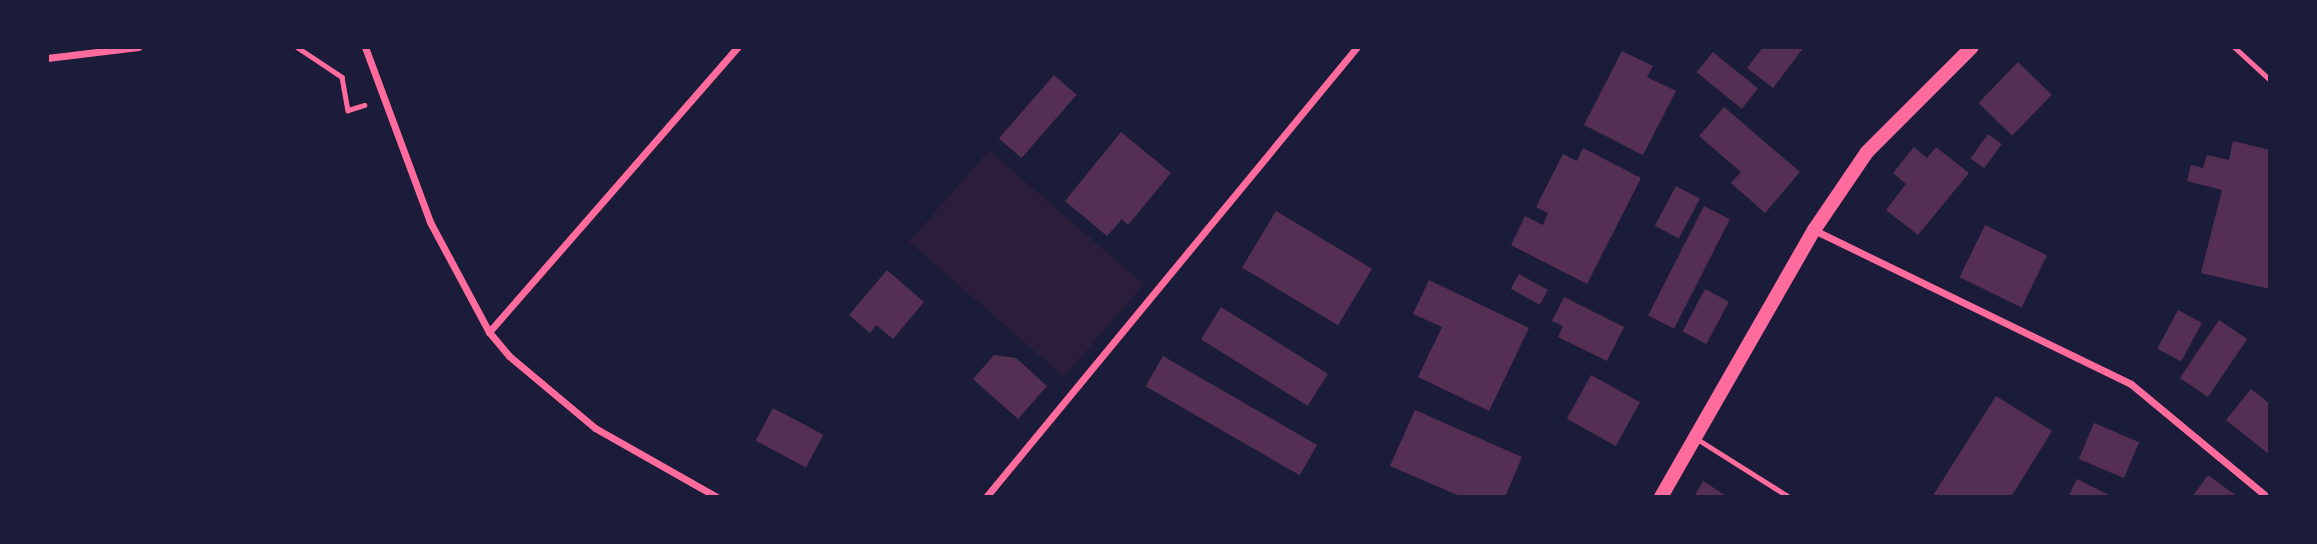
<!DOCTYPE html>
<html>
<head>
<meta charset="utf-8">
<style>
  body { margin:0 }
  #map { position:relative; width:2317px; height:544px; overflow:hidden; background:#1b1b3a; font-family:"Playfair Display",serif }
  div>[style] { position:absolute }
  .green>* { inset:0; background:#2a1e3b; transform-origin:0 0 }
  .building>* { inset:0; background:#542f53; transform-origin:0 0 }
  .path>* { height:4.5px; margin:-2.25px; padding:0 2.25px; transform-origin:2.25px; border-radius:2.25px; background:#ff6b9d }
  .service>* { height:5px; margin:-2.5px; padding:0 2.5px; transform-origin:2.5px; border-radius:2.5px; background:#ff6b9d }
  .minor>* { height:7px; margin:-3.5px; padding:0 3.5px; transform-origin:3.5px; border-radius:3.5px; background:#ff6b9d }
  .secondary>* { height:14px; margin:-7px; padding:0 7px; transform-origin:7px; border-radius:7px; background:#ff6b9d }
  span { translate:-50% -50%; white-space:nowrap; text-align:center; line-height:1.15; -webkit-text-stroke:7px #1b1b3a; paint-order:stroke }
  .frame { position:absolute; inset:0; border:49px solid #1b1b3a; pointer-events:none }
</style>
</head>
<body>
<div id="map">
  <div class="green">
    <div style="left:989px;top:150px;width:205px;height:122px;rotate:41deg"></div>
  </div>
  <div class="building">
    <div style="clip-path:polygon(1763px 47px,1804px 47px,1773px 88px,1747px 68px)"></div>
    <div style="clip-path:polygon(1622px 51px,1653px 66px,1647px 77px,1676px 91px,1643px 155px,1584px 125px)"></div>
    <div style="left:1713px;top:52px;width:58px;height:26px;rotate:39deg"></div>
    <div style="left:2018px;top:62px;width:47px;height:57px;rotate:44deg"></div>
    <div style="left:1054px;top:75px;width:30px;height:84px;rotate:41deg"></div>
    <div style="clip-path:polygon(1724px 107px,1800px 172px,1765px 213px,1731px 183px,1741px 172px,1699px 136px)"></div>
    <div style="clip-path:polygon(1121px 132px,1171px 173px,1128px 225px,1122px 219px,1107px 236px,1065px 201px)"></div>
    <div style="left:1988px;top:134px;width:17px;height:30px;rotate:36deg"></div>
    <div style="clip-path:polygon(2233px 141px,2270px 150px,2270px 289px,2201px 273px,2222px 190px,2187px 181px,2191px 165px,2203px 168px,2207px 155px,2229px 160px)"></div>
    <div style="clip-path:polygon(1914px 147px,1927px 158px,1936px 147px,1969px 173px,1918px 235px,1886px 210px,1906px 184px,1893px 173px)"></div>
    <div style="clip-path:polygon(1583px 148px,1641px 178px,1587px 284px,1511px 245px,1525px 216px,1543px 225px,1548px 213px,1536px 207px,1563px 154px,1577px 161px)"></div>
    <div style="left:1676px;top:186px;width:27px;height:45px;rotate:28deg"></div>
    <div style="left:1704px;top:206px;width:29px;height:123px;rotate:27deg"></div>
    <div style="left:1276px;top:211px;width:112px;height:66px;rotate:31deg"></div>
    <div style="left:1985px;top:225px;width:69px;height:58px;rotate:26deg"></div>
    <div style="clip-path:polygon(887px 270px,924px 302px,893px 339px,876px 325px,870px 333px,849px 315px)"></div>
    <div style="left:1519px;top:274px;width:33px;height:17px;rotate:29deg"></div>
    <div style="clip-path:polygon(1429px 280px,1529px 328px,1489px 411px,1418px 377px,1442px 327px,1413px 314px)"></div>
    <div style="left:1705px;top:289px;width:27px;height:48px;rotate:28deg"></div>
    <div style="clip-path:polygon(1564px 297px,1624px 327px,1607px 361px,1558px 337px,1563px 326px,1552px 321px)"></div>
    <div style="left:1221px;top:307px;width:126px;height:38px;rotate:32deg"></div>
    <div style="left:2178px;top:310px;width:27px;height:44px;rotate:28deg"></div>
    <div style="left:2219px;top:320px;width:34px;height:70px;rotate:34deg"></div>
    <div style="clip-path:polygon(994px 355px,1016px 358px,1047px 386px,1018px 419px,973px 379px)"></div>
    <div style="left:1163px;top:356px;width:178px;height:35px;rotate:30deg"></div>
    <div style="left:1591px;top:375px;width:56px;height:50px;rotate:29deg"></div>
    <div style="clip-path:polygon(2251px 389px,2270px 404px,2270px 455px,2226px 420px)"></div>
    <div style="clip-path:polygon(1996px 396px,2052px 431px,2011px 497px,1932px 497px)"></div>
    <div style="left:773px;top:408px;width:57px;height:37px;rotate:28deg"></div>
    <div style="clip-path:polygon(1415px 410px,1522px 457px,1505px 497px,1462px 497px,1390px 466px)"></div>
    <div style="left:2094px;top:423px;width:49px;height:39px;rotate:23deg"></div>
    <div style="clip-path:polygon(2208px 475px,2238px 497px,2192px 497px)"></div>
    <div style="clip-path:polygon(2077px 479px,2113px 497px,2068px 497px)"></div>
    <div style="clip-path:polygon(1703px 481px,1728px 497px,1694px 497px)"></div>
  </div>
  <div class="path">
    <div style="left:297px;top:47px;width:54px;rotate:33.7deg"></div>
    <div style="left:342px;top:77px;width:34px;rotate:80deg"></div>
    <div style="left:348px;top:110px;width:17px;rotate:-17deg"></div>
  </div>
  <div class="service">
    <div style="left:2234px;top:47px;width:49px;rotate:42.5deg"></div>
    <div style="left:1697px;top:439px;width:109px;rotate:32.2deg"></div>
  </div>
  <div class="minor">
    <div style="left:365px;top:47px;width:187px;rotate:69.6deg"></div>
    <div style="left:430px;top:222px;width:125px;rotate:61.8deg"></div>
    <div style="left:489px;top:332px;width:31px;rotate:50deg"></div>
    <div style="left:509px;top:356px;width:112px;rotate:39.9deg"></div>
    <div style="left:595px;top:428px;width:140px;rotate:29.5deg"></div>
    <div style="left:47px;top:58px;width:92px;rotate:-6.9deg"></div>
    <div style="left:1814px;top:230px;width:352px;rotate:25.9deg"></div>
    <div style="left:2131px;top:384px;width:177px;rotate:39.7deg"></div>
    <div style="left:489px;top:332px;width:378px;rotate:-48.9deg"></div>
    <div style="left:986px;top:497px;width:583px;rotate:-50.5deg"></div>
  </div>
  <div class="secondary">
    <div style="left:1661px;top:497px;width:308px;rotate:-60.2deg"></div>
    <div style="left:1814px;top:230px;width:94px;rotate:-55.8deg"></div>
    <div style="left:1867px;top:152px;width:148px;rotate:-45deg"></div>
  </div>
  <div class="frame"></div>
</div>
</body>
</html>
